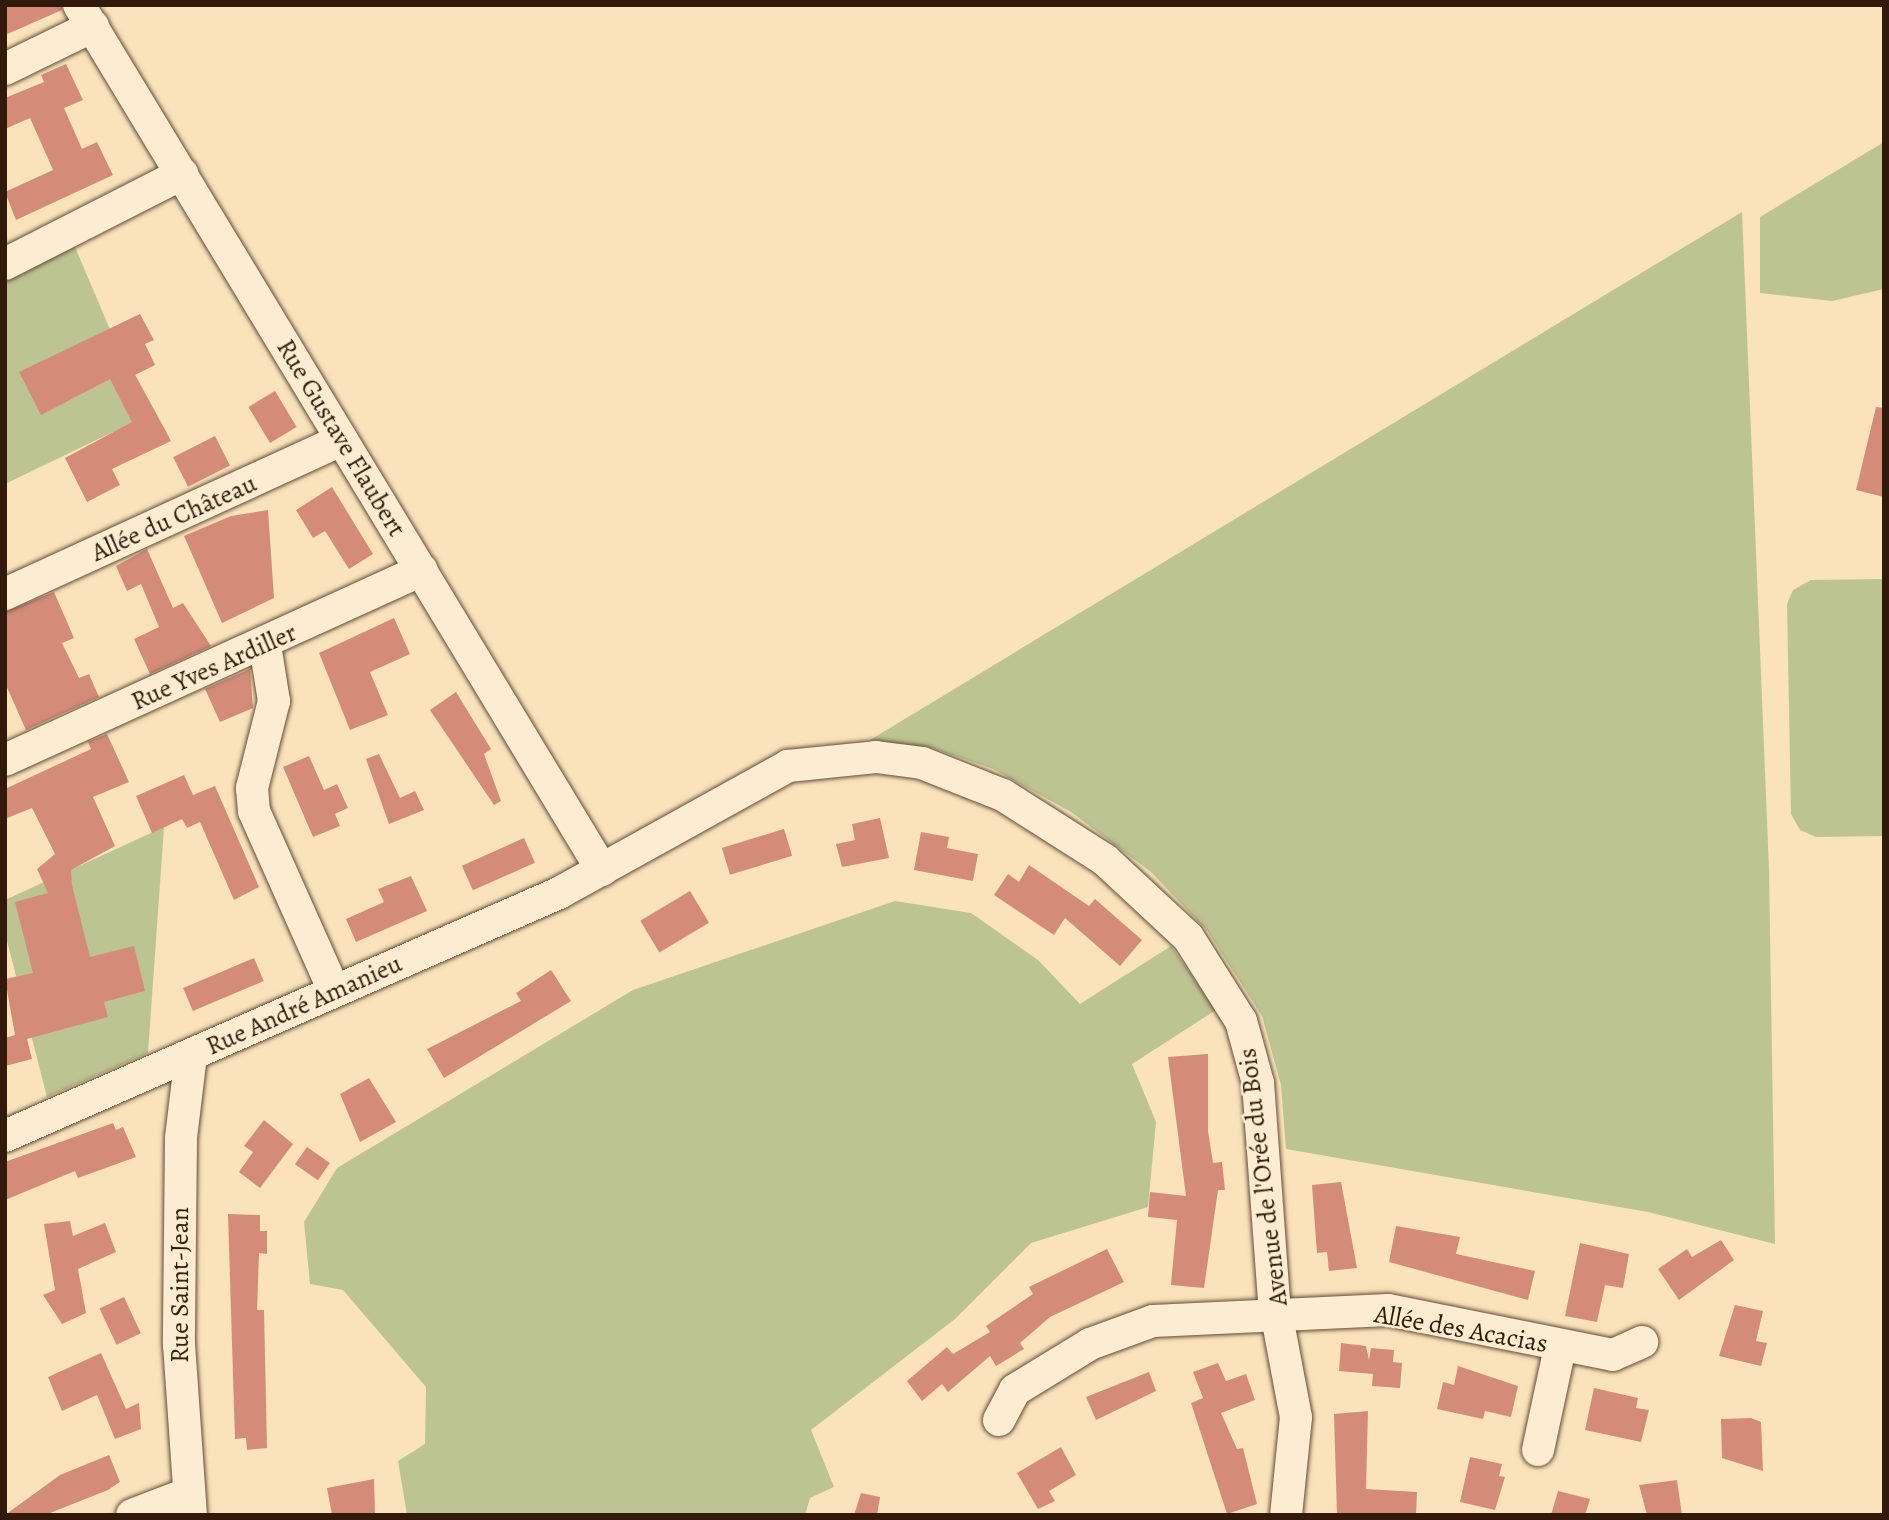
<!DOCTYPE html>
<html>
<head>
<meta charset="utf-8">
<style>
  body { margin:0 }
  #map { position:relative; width:1889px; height:1520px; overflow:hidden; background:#fae3ba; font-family:Alegreya,serif }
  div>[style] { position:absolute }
  .green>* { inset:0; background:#bcc491 }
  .building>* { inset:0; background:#d48c79; transform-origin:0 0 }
  .roads { filter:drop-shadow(0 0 2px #634c38) drop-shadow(0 0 2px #634c38) }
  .minor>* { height:32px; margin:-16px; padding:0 16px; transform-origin:16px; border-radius:16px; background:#fcedd2 }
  span { translate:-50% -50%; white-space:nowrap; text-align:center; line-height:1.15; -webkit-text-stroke:5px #fcedd2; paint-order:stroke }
  .street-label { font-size:26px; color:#31190c }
  .frame { position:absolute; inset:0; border:7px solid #31190c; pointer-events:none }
</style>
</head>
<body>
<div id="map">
  <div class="green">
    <div style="clip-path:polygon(1884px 142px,1884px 289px,1832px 301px,1760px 293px,1760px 217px)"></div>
    <div style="clip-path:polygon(1742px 212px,1769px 869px,1775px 1244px,1648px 1212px,1286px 1149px,1281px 1085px,1262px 1016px,1208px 932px,1151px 872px,1071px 812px,993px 769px,932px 748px,870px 740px)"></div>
    <div style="clip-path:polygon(75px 247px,109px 327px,167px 433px,113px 432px,5px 484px,5px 281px)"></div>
    <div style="clip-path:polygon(1884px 579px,1884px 836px,1816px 837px,1800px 830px,1791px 814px,1787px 604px,1793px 590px,1811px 580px)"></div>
    <div style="clip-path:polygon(164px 827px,148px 1053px,47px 1097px,5px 933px,5px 900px)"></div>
    <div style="clip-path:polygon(895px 901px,971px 913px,1038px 960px,1080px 1004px,1171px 946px,1216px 1010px,1132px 1064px,1156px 1122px,1148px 1207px,1031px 1243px,955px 1319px,811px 1430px,834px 1487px,810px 1498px,805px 1515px,407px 1515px,398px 1461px,425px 1444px,426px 1387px,343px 1290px,310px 1284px,304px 1222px,337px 1168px,633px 990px)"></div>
  </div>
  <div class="building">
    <div style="clip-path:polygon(5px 5px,61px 5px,62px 10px,5px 35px)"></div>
    <div style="clip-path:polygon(66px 64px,83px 100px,64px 108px,82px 149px,97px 142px,113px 175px,16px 220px,5px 192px,53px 170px,30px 118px,5px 129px,5px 98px,44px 82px,41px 75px)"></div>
    <div style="clip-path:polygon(140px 314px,154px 340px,145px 344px,155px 365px,135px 375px,171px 441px,112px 469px,120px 485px,87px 502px,65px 458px,132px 422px,110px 379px,41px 415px,19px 372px)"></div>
    <div style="left:275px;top:391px;width:42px;height:31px;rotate:59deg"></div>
    <div style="clip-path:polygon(1876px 407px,1884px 408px,1884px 497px,1856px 490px)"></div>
    <div style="left:215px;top:436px;width:33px;height:47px;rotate:63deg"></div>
    <div style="clip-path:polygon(332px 487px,373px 554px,349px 569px,325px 531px,313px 538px,296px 510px)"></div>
    <div style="clip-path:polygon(268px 510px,274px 598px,222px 623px,184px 536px,231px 516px)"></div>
    <div style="clip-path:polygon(147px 549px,173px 608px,183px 603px,211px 646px,150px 674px,134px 639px,159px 627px,141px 584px,127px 591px,116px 566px)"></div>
    <div style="clip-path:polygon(54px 592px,74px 638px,62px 643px,79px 678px,89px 674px,99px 697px,26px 730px,5px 683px,5px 612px)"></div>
    <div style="clip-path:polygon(394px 618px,410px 654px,370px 672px,388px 715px,350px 730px,319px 653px)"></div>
    <div style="clip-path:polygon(250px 669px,253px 708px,220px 722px,205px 689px)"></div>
    <div style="clip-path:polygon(456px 692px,491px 749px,484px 754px,501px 801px,494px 805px,430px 710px)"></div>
    <div style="clip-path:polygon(107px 734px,129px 782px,93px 797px,115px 846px,71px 870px,72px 885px,90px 957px,134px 946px,145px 991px,104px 1002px,108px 1017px,27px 1039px,32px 1059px,5px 1066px,5px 1038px,15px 1035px,5px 979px,33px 973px,15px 902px,48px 893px,37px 869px,55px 854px,32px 808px,5px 819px,5px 789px,91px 749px,88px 742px)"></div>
    <div style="clip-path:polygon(379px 754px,400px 798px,415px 791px,424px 810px,389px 824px,366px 759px)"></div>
    <div style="clip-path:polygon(309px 756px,324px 790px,337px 784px,348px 808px,335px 814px,340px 826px,313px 837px,283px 767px)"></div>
    <div style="clip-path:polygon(184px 775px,193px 795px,215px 786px,259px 887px,234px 900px,200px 822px,187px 828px,182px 819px,152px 833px,136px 796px)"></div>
    <div style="clip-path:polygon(880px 818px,889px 858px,842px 867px,836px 844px,855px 840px,852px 824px)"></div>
    <div style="left:784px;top:829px;width:28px;height:65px;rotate:73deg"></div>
    <div style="clip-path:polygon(921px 832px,949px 837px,947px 848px,978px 854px,973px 881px,914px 870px)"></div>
    <div style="left:524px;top:838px;width:27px;height:68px;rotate:66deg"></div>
    <div style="clip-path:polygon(1029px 865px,1089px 906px,1095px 899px,1142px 940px,1120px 966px,1065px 918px,1054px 935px,994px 895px,1008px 874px,1019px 882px)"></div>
    <div style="clip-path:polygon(411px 876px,427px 911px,356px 942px,346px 919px,384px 902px,378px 889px)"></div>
    <div style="left:690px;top:891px;width:37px;height:58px;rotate:59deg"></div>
    <div style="left:254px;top:958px;width:25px;height:77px;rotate:67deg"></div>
    <div style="clip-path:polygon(551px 970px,571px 1001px,444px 1078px,427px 1049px,521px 1001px,516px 993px)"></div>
    <div style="clip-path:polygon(1208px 1054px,1208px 1131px,1213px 1163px,1222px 1162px,1225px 1190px,1218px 1190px,1204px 1288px,1171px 1285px,1177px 1220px,1148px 1217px,1150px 1192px,1186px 1196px,1168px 1057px)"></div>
    <div style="clip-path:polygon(369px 1078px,396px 1122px,360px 1142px,340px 1094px)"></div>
    <div style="clip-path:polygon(264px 1120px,293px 1144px,260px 1188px,239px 1172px,253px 1152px,244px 1146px)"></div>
    <div style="clip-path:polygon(113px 1123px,116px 1130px,123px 1127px,136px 1157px,78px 1178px,75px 1171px,5px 1200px,5px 1162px)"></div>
    <div style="left:307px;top:1147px;width:28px;height:21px;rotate:35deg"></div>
    <div style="clip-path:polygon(1341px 1182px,1357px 1268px,1329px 1271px,1327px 1252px,1317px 1253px,1312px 1185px)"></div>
    <div style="clip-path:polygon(228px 1214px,260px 1215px,260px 1231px,267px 1231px,267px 1254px,259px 1253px,257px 1310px,264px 1310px,267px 1448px,247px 1450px,246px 1438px,235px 1439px)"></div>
    <div style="clip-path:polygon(70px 1221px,73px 1236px,105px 1223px,116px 1252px,78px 1269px,86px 1313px,62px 1324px,43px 1295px,55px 1290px,44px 1224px)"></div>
    <div style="clip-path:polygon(1396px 1226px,1460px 1237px,1456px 1254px,1535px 1271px,1528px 1300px,1389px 1262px)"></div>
    <div style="clip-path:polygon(1721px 1240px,1734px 1260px,1679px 1300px,1658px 1269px,1687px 1249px,1692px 1257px)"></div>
    <div style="clip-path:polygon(1580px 1243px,1629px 1254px,1623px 1288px,1605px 1285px,1597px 1322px,1565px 1316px)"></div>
    <div style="clip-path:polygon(1107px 1249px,1124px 1282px,1050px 1317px,1020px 1343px,1024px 1349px,996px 1366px,990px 1356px,948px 1392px,942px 1384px,922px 1401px,907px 1381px,947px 1347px,953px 1354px,990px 1332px,986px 1326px,1033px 1294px,1029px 1287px)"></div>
    <div style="left:124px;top:1297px;width:40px;height:27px;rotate:65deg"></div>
    <div style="clip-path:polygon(1735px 1305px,1763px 1311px,1756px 1341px,1767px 1343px,1761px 1366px,1719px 1356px)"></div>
    <div style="clip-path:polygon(1341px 1343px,1366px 1346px,1369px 1360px,1371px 1348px,1394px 1350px,1393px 1362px,1402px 1363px,1400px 1388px,1372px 1386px,1373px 1374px,1339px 1371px)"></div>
    <div style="clip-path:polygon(101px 1353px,126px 1409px,139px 1403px,141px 1429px,115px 1439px,97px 1395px,62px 1411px,48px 1377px)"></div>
    <div style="clip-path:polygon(1218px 1363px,1226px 1381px,1246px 1374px,1255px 1400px,1221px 1413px,1237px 1449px,1243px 1448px,1257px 1504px,1227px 1514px,1191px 1403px,1203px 1398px,1193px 1372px)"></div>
    <div style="clip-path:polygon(1458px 1366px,1518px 1386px,1511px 1417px,1485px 1411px,1483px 1419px,1437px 1409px,1443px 1382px,1454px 1385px)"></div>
    <div style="clip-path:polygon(1149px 1372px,1156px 1391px,1096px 1420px,1086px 1397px)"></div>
    <div style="clip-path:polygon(1594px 1388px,1638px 1398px,1636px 1408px,1649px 1410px,1641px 1442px,1585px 1430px)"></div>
    <div style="clip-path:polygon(1368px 1411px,1366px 1489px,1417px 1492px,1416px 1514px,1337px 1515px,1334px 1414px)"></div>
    <div style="clip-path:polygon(1751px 1418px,1761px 1422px,1763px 1471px,1722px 1458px,1721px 1419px)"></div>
    <div style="clip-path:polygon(1061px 1447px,1076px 1475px,1049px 1491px,1055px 1501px,1038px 1509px,1017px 1473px)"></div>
    <div style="clip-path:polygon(109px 1455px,120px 1482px,108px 1490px,45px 1515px,5px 1515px,60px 1475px)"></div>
    <div style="clip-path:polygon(1470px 1457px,1502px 1464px,1499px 1476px,1505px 1477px,1495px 1510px,1460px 1502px)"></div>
    <div style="clip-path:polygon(374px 1479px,375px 1515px,332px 1515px,327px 1488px)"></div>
    <div style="clip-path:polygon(1677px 1480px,1682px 1515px,1647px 1515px,1639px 1485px)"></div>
    <div style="clip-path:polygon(1558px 1491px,1590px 1499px,1585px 1515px,1551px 1515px)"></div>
    <div style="clip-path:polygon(861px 1493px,880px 1497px,877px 1515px,854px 1515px)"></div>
  </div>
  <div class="roads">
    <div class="minor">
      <div style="left:79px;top:5px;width:1011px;rotate:58.84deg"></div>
      <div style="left:5px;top:69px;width:98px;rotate:-26deg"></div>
      <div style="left:5px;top:264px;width:199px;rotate:-27deg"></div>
      <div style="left:5px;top:594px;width:370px;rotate:-24.6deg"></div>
      <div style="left:265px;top:645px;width:57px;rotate:80.9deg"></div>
      <div style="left:274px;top:701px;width:90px;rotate:104.2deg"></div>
      <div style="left:252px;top:788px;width:23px;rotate:85deg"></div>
      <div style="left:254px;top:811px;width:197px;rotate:66deg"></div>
      <div style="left:5px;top:760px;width:458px;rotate:-24.5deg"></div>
      <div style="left:191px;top:1055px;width:84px;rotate:96.9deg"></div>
      <div style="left:181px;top:1138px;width:206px;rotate:90.6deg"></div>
      <div style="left:179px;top:1344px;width:171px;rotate:86deg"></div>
      <div style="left:5px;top:1136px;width:605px;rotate:-23.68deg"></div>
      <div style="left:559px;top:893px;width:262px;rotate:-29deg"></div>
      <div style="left:788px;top:766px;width:88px;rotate:-5.8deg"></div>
      <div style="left:876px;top:757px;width:46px;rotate:7.4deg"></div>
      <div style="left:922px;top:763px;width:87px;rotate:21.6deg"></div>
      <div style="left:1003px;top:795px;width:121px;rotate:32.5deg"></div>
      <div style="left:1105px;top:860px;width:113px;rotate:42.9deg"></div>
      <div style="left:1188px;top:937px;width:99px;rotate:57.8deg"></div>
      <div style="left:1241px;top:1021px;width:64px;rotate:74.7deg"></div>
      <div style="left:1258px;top:1083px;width:219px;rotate:85.8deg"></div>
      <div style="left:1274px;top:1301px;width:118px;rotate:79.3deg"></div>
      <div style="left:1296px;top:1417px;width:99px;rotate:95.8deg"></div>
      <div style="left:999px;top:1420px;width:34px;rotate:-62deg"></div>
      <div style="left:1015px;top:1390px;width:88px;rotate:-31.5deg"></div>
      <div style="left:1090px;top:1344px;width:67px;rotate:-20.1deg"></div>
      <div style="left:1153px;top:1321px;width:235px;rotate:-2.7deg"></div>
      <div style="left:1388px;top:1310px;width:229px;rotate:11.3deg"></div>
      <div style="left:1613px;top:1355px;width:32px;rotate:-24deg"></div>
      <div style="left:1538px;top:1450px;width:105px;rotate:-77.9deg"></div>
      <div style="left:132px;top:1515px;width:59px;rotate:-20.9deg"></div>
    </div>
  </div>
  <div class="street-label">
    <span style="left:341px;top:438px;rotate:59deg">Rue Gustave Flaubert</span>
    <span style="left:174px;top:518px;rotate:-24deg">Allée du Château</span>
    <span style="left:214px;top:667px;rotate:-24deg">Rue Yves Ardiller</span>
    <span style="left:304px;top:1005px;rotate:-24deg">Rue André Amanieu</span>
    <span style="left:1263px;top:1177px;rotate:-97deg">Avenue de l'Orée du Bois</span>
    <span style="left:180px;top:1285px;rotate:-90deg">Rue Saint-Jean</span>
    <span style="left:1461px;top:1329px;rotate:10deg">Allée des Acacias</span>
  </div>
  <div class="frame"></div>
</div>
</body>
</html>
